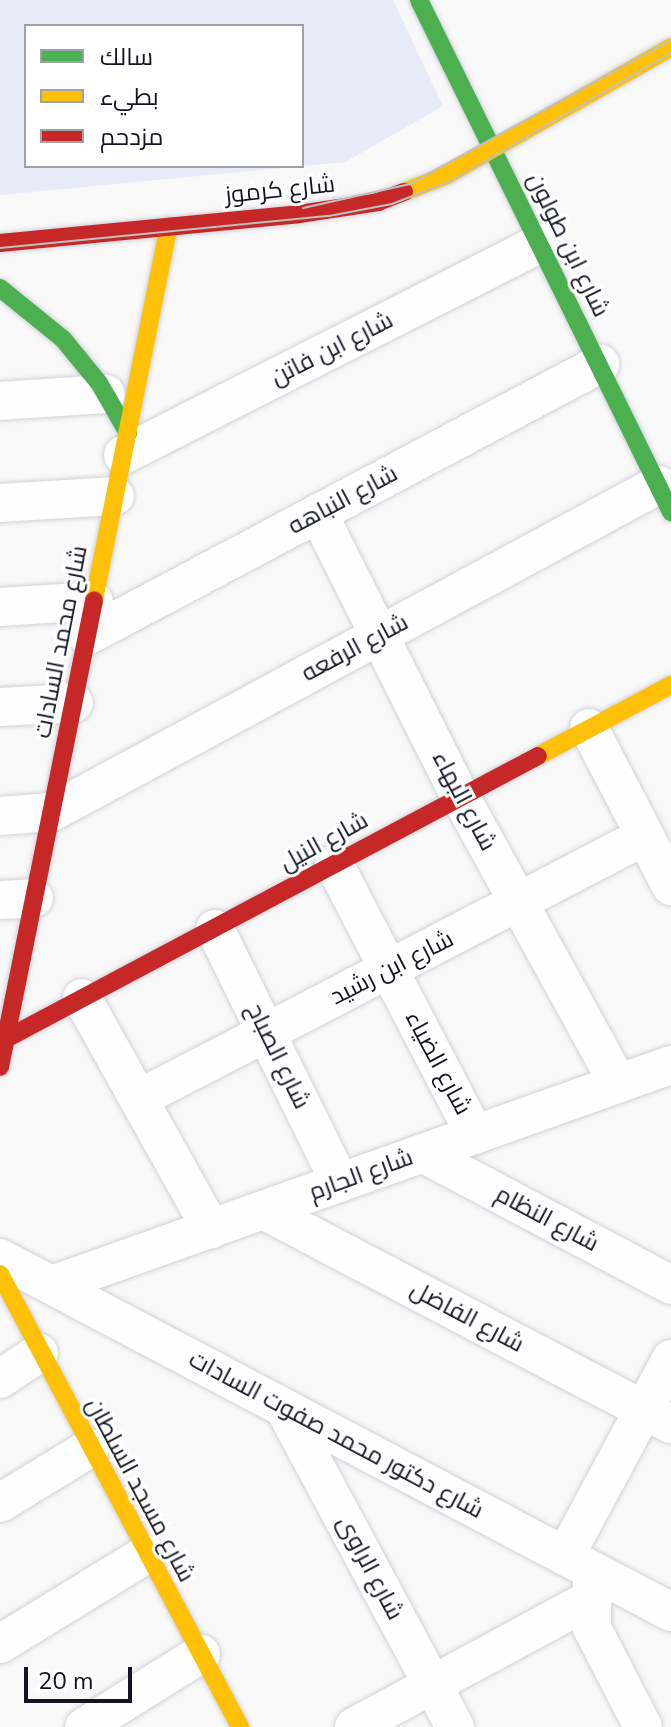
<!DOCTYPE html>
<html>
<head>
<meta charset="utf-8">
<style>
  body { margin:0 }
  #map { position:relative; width:671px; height:1727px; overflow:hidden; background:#f9f9f9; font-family:"Nunito Sans",Cairo,sans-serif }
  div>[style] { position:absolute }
  .green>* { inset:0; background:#e7ebf7 }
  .roads { filter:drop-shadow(0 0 2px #d0d2d9) drop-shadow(0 0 2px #d0d2d9) }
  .street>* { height:38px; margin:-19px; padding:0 19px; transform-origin:19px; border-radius:19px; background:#fefefe }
  .fast>* { height:18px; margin:-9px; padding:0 9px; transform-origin:9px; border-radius:9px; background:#4caf50 }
  .slow>* { height:18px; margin:-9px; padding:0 9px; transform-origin:9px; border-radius:9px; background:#ffc107 }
  .jam>* { height:18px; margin:-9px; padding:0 9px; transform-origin:9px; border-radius:9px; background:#c62828 }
  .tram>* { height:2px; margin:-1px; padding:0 1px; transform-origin:1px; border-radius:1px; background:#bfbfc0 }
  span { translate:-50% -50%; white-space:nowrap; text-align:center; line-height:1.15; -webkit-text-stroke:6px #fff; paint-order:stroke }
  .street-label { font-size:24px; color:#131622 }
  .legend { position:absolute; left:24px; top:24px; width:280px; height:144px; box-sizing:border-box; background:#fff; border:2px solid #a1a2a7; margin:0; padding:10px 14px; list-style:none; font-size:24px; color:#131622 }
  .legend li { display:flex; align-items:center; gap:16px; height:40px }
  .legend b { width:40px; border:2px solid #a1a2a7 }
  .scale { position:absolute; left:24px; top:1667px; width:108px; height:36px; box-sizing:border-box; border:4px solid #131622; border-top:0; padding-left:10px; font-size:24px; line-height:28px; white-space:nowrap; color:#131622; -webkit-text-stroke:6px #fff; paint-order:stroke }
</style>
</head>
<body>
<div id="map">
  <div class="green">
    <div style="clip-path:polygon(evenodd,0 0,393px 0,443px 106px,345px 162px,0 195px,0 0,26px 26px,302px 26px,302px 166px,26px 166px,26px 26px)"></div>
  </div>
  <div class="roads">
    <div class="street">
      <div style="left:0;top:401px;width:106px;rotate:-3.8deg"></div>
      <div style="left:123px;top:455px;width:469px;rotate:-26.9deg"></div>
      <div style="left:0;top:503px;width:115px;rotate:-3.5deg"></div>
      <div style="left:318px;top:513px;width:317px;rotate:63.4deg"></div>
      <div style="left:460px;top:796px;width:328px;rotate:61.2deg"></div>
      <div style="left:0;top:607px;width:94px;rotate:-3.7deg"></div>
      <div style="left:87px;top:636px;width:581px;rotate:-27.93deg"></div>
      <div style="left:0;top:707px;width:74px;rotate:-3.1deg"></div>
      <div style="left:589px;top:728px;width:178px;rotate:62.6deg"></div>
      <div style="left:0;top:816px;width:52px;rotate:-4.4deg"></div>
      <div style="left:52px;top:812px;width:689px;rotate:-28.35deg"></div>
      <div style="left:334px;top:864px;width:305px;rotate:62.5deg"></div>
      <div style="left:0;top:900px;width:34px;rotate:-3deg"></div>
      <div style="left:215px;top:929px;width:283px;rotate:63.8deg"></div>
      <div style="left:82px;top:998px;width:265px;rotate:60.8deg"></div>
      <div style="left:138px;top:1099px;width:571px;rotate:-27.42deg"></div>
      <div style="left:422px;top:1153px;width:282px;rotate:27.9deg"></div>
      <div style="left:263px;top:1210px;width:461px;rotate:27.7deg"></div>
      <div style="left:0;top:1258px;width:759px;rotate:27.81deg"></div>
      <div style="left:52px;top:1285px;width:657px;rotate:-19.57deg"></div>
      <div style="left:0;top:1379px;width:47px;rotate:-33.7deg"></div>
      <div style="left:284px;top:1408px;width:362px;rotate:61.8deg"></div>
      <div style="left:0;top:1503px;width:105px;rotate:-31.4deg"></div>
      <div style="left:565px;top:1556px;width:224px;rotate:-61.7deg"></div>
      <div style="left:592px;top:1578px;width:50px;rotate:90deg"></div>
      <div style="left:592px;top:1628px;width:111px;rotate:62.7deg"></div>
      <div style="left:0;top:1644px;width:172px;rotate:-31.5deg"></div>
      <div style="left:84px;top:1727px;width:138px;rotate:-32deg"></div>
      <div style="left:354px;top:1727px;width:267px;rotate:-28.4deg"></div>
    </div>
    <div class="fast">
      <div style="left:419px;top:0;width:571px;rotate:63.79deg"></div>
      <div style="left:0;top:288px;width:81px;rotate:39deg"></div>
      <div style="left:63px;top:339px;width:57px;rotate:50.7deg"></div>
      <div style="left:99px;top:383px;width:58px;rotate:59.9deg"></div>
    </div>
    <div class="slow">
      <div style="left:404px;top:192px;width:46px;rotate:-21.6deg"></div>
      <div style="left:447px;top:175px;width:258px;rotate:-29.7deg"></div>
      <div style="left:94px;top:600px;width:381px;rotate:-78.7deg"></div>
      <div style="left:538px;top:756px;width:151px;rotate:-28.1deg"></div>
      <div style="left:0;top:1274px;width:513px;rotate:62.09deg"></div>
    </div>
    <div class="jam">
      <div style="left:0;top:243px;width:300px;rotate:-5.5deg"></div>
      <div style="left:299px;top:214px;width:80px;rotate:-8.6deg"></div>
      <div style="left:378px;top:202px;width:28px;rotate:-21deg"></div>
      <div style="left:0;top:1042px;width:609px;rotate:-28deg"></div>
      <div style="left:0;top:1067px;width:476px;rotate:-78.6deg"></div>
    </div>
  </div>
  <div class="tram">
    <div style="left:303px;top:208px;width:110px;rotate:-12.6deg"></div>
    <div style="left:410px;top:184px;width:298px;rotate:-28.9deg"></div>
    <div style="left:0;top:248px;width:331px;rotate:-5.6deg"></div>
    <div style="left:329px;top:216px;width:64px;rotate:-10.8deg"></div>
    <div style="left:392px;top:204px;width:63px;rotate:-21.3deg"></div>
    <div style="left:451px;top:181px;width:255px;rotate:-30.2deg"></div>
  </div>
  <div class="street-label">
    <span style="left:280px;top:190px;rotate:-6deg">شارع كرموز</span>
    <span style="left:568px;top:245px;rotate:64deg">شارع ابن طولون</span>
    <span style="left:332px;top:349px;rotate:-27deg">شارع ابن فاتن</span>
    <span style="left:343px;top:500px;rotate:-28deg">شارع النباهه</span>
    <span style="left:61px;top:642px;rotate:-79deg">شارع محمد السادات</span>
    <span style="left:355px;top:648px;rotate:-28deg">شارع الرفعه</span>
    <span style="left:464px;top:801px;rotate:62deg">شارع البهاء</span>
    <span style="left:324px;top:842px;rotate:-29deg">شارع النيل</span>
    <span style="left:392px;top:968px;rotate:-27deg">شارع ابن رشيد</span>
    <span style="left:278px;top:1056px;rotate:64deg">شارع الصباح</span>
    <span style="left:438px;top:1063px;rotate:62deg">شارع الضياء</span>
    <span style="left:361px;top:1175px;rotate:-20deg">شارع الجارم</span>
    <span style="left:547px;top:1219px;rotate:28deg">شارع النظام</span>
    <span style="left:467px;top:1317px;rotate:28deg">شارع الفاضل</span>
    <span style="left:336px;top:1435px;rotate:28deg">شارع دكتور محمد صفوت السادات</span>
    <span style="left:140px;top:1490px;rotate:62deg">شارع مسجد السلطان</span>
    <span style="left:370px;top:1568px;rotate:62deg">شارع الراوى</span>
  </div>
  <ul class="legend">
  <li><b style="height:10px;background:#4caf50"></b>سالك</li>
  <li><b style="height:10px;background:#ffc107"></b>بطيء</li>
  <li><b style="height:10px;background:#c62828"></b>مزدحم</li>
  </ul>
  <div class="scale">20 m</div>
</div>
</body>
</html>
